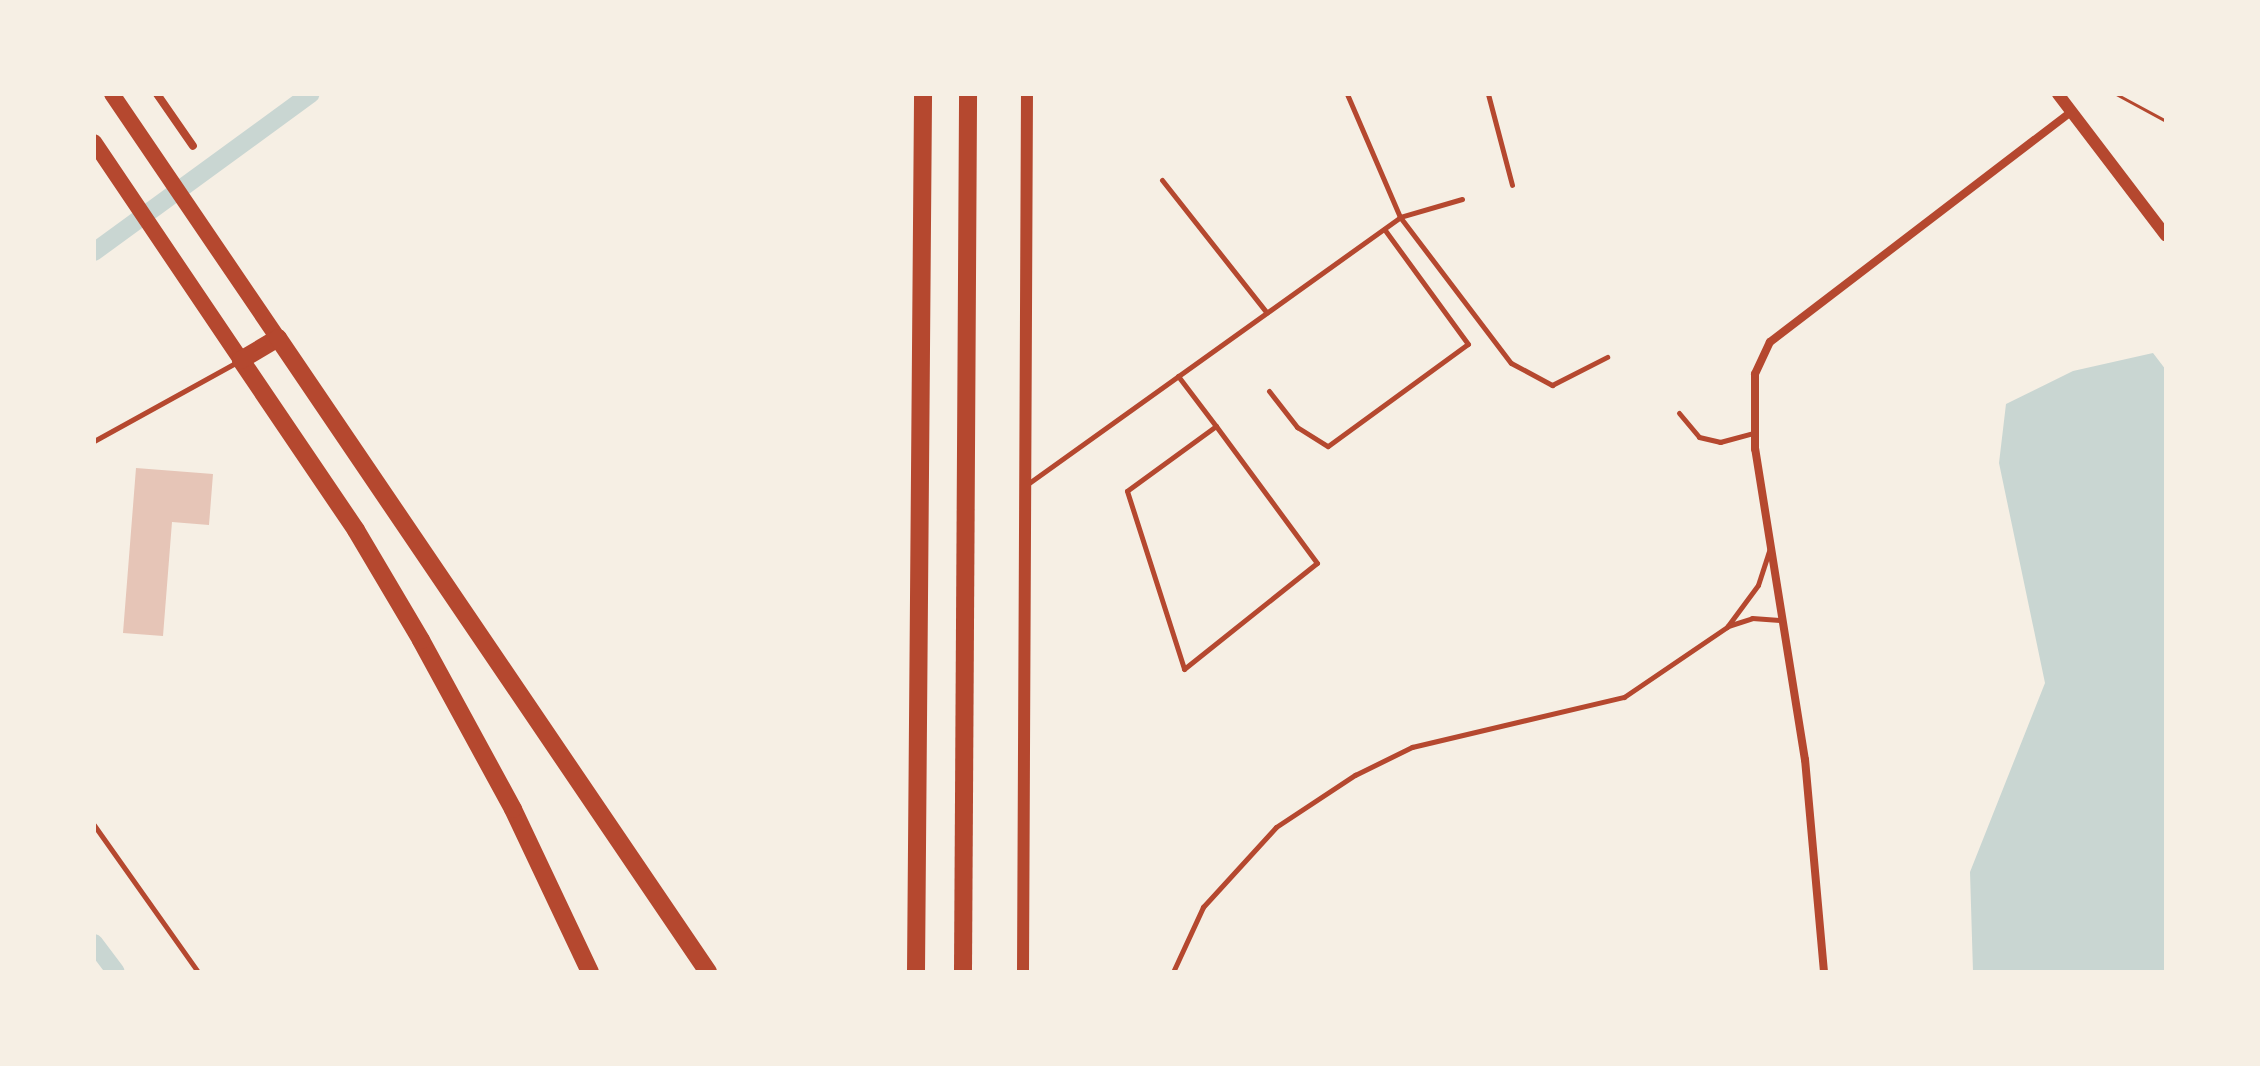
<!DOCTYPE html>
<html>
<head>
<meta charset="utf-8">
<style>
  body { margin:0 }
  #map { position:relative; width:2260px; height:1066px; overflow:hidden; background:#f6efe4; font-family:"Sofia Sans Condensed",sans-serif }
  div>[style] { position:absolute }
  .water>* { inset:0; background:#c9d6d2 }
  .canal>* { height:18px; margin:-9px; padding:0 9px; transform-origin:9px; border-radius:9px; background:#c9d6d2 }
  .building>* { inset:0; background:#e6c5b7 }
  .path>* { height:3px; margin:-1.5px; padding:0 1.5px; transform-origin:1.5px; border-radius:1.5px; background:#b5482f }
  .service>* { height:5px; margin:-2.5px; padding:0 2.5px; transform-origin:2.5px; border-radius:2.5px; background:#b5482f }
  .minor>* { height:8px; margin:-4px; padding:0 4px; transform-origin:4px; border-radius:4px; background:#b5482f }
  .tertiary>* { height:12px; margin:-6px; padding:0 6px; transform-origin:6px; border-radius:6px; background:#b5482f }
  .trunk>* { height:16px; margin:-8px; padding:0 8px; transform-origin:8px; border-radius:8px; background:#b5482f }
  .motorway>* { height:18px; margin:-9px; padding:0 9px; transform-origin:9px; border-radius:9px; background:#b5482f }
  span { translate:-50% -50%; white-space:nowrap; text-align:center; line-height:1.15; -webkit-text-stroke:6px #f6efe4; paint-order:stroke }
  .frame { position:absolute; inset:0; border:96px solid #f6efe4; pointer-events:none }
</style>
</head>
<body>
<div id="map">
  <div class="water">
    <div style="clip-path:polygon(2153px 353px,2166px 370px,2166px 972px,1973px 972px,1970px 872px,2045px 683px,1999px 463px,2006px 404px,2073px 371px)"></div>
  </div>
  <div class="canal">
    <div style="left:94px;top:252px;width:268px;rotate:-36.1deg"></div>
    <div style="left:94px;top:943px;width:36px;rotate:53deg"></div>
  </div>
  <div class="building">
    <div style="clip-path:polygon(136px 468px,213px 474px,209px 525px,172px 522px,163px 636px,123px 633px)"></div>
  </div>
  <div class="path">
    <div style="left:2116px;top:94px;width:57px;rotate:28.4deg"></div>
  </div>
  <div class="service">
    <div style="left:1488px;top:94px;width:94px;rotate:75.2deg"></div>
    <div style="left:1162px;top:180px;width:169px;rotate:51.7deg"></div>
    <div style="left:1462px;top:199px;width:65px;rotate:163.8deg"></div>
    <div style="left:1400px;top:217px;width:183px;rotate:52.8deg"></div>
    <div style="left:1511px;top:363px;width:47px;rotate:28.2deg"></div>
    <div style="left:1552px;top:385px;width:62px;rotate:-27deg"></div>
    <div style="left:1178px;top:376px;width:63px;rotate:52.8deg"></div>
    <div style="left:1216px;top:426px;width:110px;rotate:143.9deg"></div>
    <div style="left:1127px;top:491px;width:187px;rotate:72.2deg"></div>
    <div style="left:1184px;top:669px;width:170px;rotate:-38.6deg"></div>
    <div style="left:1317px;top:563px;width:170px;rotate:-126.4deg"></div>
    <div style="left:1269px;top:391px;width:46px;rotate:52.1deg"></div>
    <div style="left:1297px;top:427px;width:36px;rotate:32deg"></div>
    <div style="left:1328px;top:446px;width:173px;rotate:-36.1deg"></div>
    <div style="left:1468px;top:344px;width:142px;rotate:-126.1deg"></div>
    <div style="left:1679px;top:413px;width:31px;rotate:50deg"></div>
    <div style="left:1699px;top:437px;width:22px;rotate:13deg"></div>
    <div style="left:1720px;top:442px;width:35px;rotate:-15deg"></div>
    <div style="left:94px;top:441px;width:163px;rotate:-28.9deg"></div>
    <div style="left:1029px;top:483px;width:457px;rotate:-35.6deg"></div>
    <div style="left:1400px;top:217px;width:134px;rotate:-113.3deg"></div>
    <div style="left:1728px;top:626px;width:25px;rotate:-18deg"></div>
    <div style="left:1752px;top:618px;width:30px;rotate:4deg"></div>
    <div style="left:94px;top:825px;width:180px;rotate:54.7deg"></div>
    <div style="left:1173px;top:972px;width:72px;rotate:-65.2deg"></div>
    <div style="left:1203px;top:907px;width:108px;rotate:-47.6deg"></div>
    <div style="left:1276px;top:827px;width:95px;rotate:-33.4deg"></div>
    <div style="left:1355px;top:775px;width:64px;rotate:-26.2deg"></div>
    <div style="left:1412px;top:747px;width:218px;rotate:-13.3deg"></div>
    <div style="left:1624px;top:697px;width:125px;rotate:-34.2deg"></div>
    <div style="left:1727px;top:627px;width:52px;rotate:-53.6deg"></div>
    <div style="left:1758px;top:585px;width:38px;rotate:-72deg"></div>
  </div>
  <div class="minor">
    <div style="left:157px;top:94px;width:63px;rotate:55.3deg"></div>
    <div style="left:1824px;top:972px;width:213px;rotate:-95.1deg"></div>
    <div style="left:1805px;top:760px;width:315px;rotate:-99.1deg"></div>
    <div style="left:1755px;top:449px;width:75px;rotate:-90deg"></div>
    <div style="left:1755px;top:374px;width:35px;rotate:-65deg"></div>
    <div style="left:1770px;top:342px;width:379px;rotate:-37.4deg"></div>
  </div>
  <div class="tertiary">
    <div style="left:2058px;top:94px;width:178px;rotate:52.7deg"></div>
    <div style="left:1023px;top:972px;width:878px;rotate:-89.74deg"></div>
  </div>
  <div class="trunk">
    <div style="left:112px;top:94px;width:295px;rotate:55.8deg"></div>
    <div style="left:94px;top:142px;width:263px;rotate:56deg"></div>
  </div>
  <div class="motorway">
    <div style="left:590px;top:972px;width:180px;rotate:-115.3deg"></div>
    <div style="left:513px;top:809px;width:192px;rotate:-118.6deg"></div>
    <div style="left:421px;top:640px;width:128px;rotate:-120.6deg"></div>
    <div style="left:356px;top:530px;width:205px;rotate:-124.1deg"></div>
    <div style="left:241px;top:360px;width:43px;rotate:-30.7deg"></div>
    <div style="left:278px;top:338px;width:766px;rotate:55.85deg"></div>
    <div style="left:916px;top:972px;width:878px;rotate:-89.54deg"></div>
    <div style="left:963px;top:972px;width:878px;rotate:-89.67deg"></div>
  </div>
  <div class="frame"></div>
</div>
</body>
</html>
